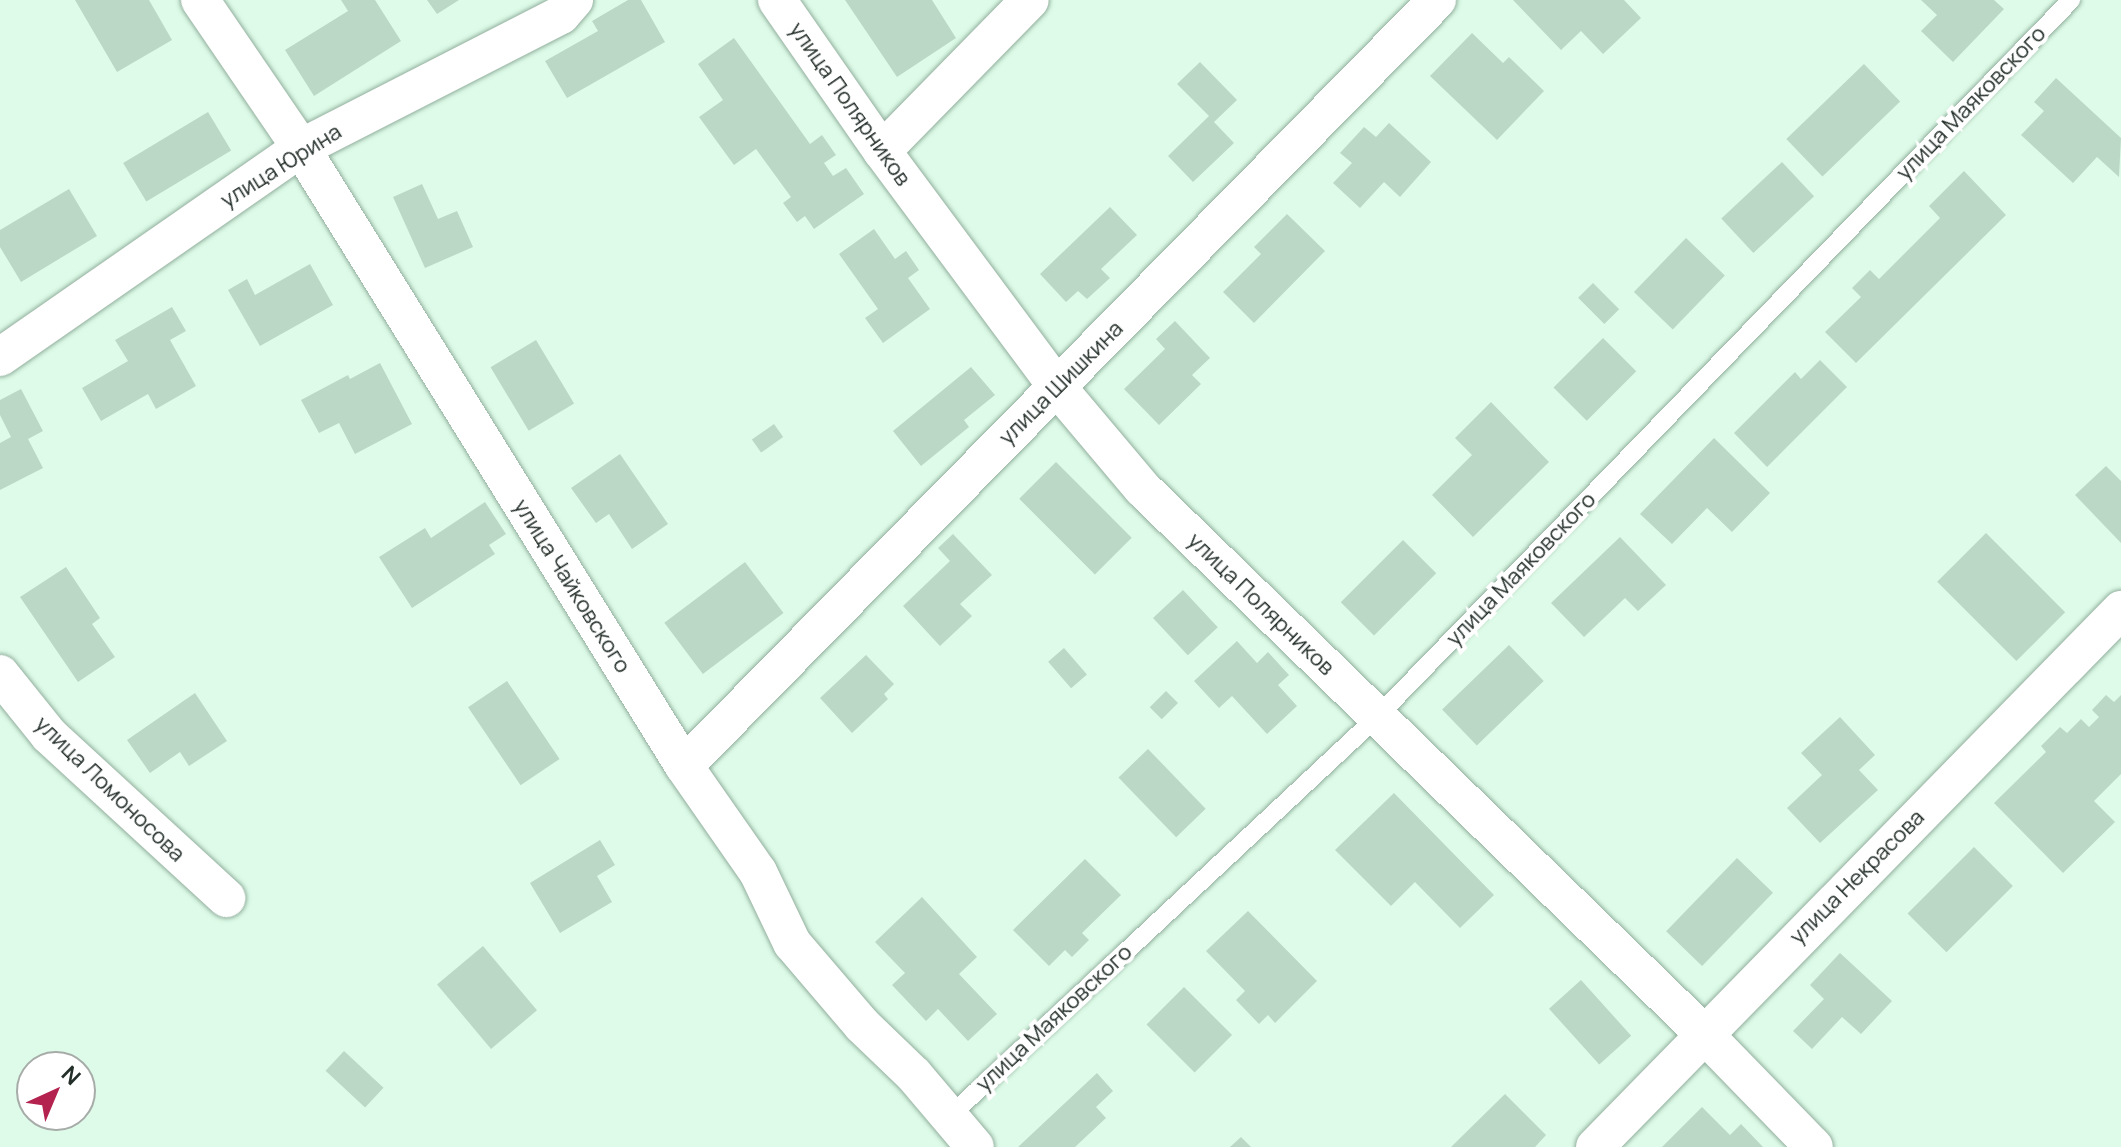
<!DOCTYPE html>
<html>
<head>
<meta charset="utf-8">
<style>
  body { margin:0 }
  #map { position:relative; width:2121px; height:1147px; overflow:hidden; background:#ddfbe8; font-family:Manrope,sans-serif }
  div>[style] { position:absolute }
  .building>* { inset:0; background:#bbd8c7; transform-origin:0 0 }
  .roads { filter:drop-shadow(0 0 2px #92ae9d) drop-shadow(0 0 2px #92ae9d) }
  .lane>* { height:18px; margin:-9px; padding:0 9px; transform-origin:9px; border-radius:9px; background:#fff }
  .street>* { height:38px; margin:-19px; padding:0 19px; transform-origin:19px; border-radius:19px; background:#fff }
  span { translate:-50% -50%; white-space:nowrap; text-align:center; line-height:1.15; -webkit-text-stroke:8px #fff; paint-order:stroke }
  .street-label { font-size:22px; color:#242f29 }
  .north { position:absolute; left:16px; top:1051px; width:80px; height:80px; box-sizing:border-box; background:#fff; border:2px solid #a7aca9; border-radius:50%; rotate:44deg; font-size:22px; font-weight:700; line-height:32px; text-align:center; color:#242f29 }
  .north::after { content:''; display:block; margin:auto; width:28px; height:36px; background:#b42350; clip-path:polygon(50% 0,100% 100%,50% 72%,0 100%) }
</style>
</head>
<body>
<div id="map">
  <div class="building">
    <div style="clip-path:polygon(75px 0,149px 0,172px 40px,117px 72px)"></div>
    <div style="clip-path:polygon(341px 0,375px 0,401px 41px,314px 96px,285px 50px,348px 11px)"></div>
    <div style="clip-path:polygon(427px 0,459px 0,437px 14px)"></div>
    <div style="clip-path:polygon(628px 0,641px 0,665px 42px,567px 98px,545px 61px,598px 31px,592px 21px)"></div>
    <div style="clip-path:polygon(845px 0,932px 0,956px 38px,897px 77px)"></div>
    <div style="clip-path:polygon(1513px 0,1624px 0,1641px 18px,1603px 54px,1581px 31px,1561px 50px)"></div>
    <div style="clip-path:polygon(1921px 0,1994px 0,2004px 9px,1953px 62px,1921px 31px,1937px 15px)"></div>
    <div style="clip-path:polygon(1472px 33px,1503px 63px,1509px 57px,1544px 91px,1497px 140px,1430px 76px)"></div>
    <div style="clip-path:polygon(734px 38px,810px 144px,822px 135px,836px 155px,824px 163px,833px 176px,846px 168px,864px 194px,814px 229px,805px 216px,797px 222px,783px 203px,791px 197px,756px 149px,734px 165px,699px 117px,723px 100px,698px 64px)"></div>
    <div style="clip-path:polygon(1200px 62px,1237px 100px,1214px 122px,1234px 143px,1193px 182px,1168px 156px,1209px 116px,1177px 84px)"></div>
    <div style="left:1864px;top:64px;width:52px;height:108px;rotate:46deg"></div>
    <div style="clip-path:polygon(2056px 78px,2121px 138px,2119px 177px,2097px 157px,2073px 183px,2021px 135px,2044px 111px,2034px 102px)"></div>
    <div style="left:208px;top:112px;width:45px;height:99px;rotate:59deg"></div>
    <div style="clip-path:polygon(1389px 123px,1431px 162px,1400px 197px,1384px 182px,1360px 208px,1333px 183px,1352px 163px,1340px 153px,1364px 127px,1376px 137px)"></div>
    <div style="left:1782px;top:162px;width:47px;height:83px;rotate:47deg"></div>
    <div style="clip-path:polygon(1964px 171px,2006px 215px,1856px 363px,1825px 332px,1861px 297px,1852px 288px,1870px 270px,1879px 279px,1940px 218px,1929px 206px)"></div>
    <div style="clip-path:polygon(422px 184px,438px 219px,457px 211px,473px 247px,425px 268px,393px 197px)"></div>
    <div style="clip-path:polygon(69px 189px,97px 236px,21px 282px,0 247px,0 230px)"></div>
    <div style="clip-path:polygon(1110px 207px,1137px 235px,1101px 269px,1110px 278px,1087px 299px,1078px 291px,1066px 302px,1040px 274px)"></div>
    <div style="clip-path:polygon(1287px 214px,1325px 251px,1254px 323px,1223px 292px,1261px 254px,1254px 247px)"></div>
    <div style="clip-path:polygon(874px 229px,895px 259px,906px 251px,919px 270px,908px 278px,930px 309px,883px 343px,865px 318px,878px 309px,839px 254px)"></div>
    <div style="left:1686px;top:238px;width:54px;height:75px;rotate:44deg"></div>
    <div style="clip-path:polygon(310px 264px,333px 305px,260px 346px,228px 290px,247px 279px,255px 295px)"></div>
    <div style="left:1593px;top:283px;width:37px;height:21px;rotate:45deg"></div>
    <div style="clip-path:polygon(172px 307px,186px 331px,170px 340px,196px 386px,156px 409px,148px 394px,101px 421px,82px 388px,128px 361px,115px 340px)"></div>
    <div style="clip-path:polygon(1175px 321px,1210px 358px,1192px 375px,1201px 384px,1159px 425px,1124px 389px,1165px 349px,1156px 339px)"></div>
    <div style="left:1603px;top:338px;width:47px;height:70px;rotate:45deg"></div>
    <div style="left:536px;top:340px;width:74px;height:53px;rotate:59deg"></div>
    <div style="clip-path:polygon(1820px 360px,1847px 387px,1767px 467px,1734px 433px,1795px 372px,1801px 379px)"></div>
    <div style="clip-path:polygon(380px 363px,412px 424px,355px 454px,339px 423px,319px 433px,301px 400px,348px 375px,350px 379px)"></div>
    <div style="clip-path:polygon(971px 367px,995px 395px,964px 420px,969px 427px,921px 466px,893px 431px)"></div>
    <div style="clip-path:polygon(21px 389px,43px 431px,28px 439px,43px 468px,0 490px,0 443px,11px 437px,0 415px,0 400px)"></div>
    <div style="clip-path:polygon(1491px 402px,1549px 462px,1473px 537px,1432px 495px,1472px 455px,1455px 438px)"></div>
    <div style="left:774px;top:424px;width:16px;height:27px;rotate:55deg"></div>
    <div style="clip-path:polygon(1714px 438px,1770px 493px,1732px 532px,1707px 508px,1672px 544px,1640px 514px)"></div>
    <div style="clip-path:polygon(620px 454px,668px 524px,632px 549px,609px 514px,596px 523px,571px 488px)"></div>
    <div style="left:1056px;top:462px;width:107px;height:52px;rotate:45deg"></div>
    <div style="clip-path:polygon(2106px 466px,2121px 481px,2121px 543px,2075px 495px)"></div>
    <div style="clip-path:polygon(485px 502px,506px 534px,489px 545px,495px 554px,412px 608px,379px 557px,425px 528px,431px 538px)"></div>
    <div style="left:1986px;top:533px;width:112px;height:69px;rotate:45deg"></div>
    <div style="clip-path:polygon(953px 534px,992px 575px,960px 604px,972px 616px,940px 646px,903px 606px,950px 561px,938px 548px)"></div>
    <div style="clip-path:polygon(1620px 537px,1666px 585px,1638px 611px,1625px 598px,1584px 637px,1551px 603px)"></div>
    <div style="left:1403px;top:540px;width:47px;height:88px;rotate:45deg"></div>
    <div style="left:745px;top:562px;width:64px;height:101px;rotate:53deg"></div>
    <div style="clip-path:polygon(66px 567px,100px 618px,92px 624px,115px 657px,78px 682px,20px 597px)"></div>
    <div style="left:1183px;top:590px;width:51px;height:41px;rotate:47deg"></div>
    <div style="clip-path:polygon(1237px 641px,1257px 663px,1268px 652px,1289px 675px,1278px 685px,1297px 706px,1267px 734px,1232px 696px,1219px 708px,1194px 681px)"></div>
    <div style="left:1509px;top:645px;width:50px;height:93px;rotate:46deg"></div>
    <div style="left:1064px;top:648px;width:35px;height:21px;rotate:49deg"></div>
    <div style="clip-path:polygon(866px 655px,894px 684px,884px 694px,888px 699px,852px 733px,820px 698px)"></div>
    <div style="left:507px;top:681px;width:94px;height:47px;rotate:56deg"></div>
    <div style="left:1166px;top:691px;width:17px;height:23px;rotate:45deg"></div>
    <div style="clip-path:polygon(195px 693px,227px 741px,189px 766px,180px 752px,150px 773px,127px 740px)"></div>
    <div style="clip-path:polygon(2106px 695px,2114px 702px,2121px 695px,2121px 774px,2094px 801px,2115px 822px,2063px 873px,1994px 803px,2046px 752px,2041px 746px,2060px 727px,2067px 733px,2081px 719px,2089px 727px,2099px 717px,2092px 710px)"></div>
    <div style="clip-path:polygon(1840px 717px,1875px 755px,1859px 770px,1878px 790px,1820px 843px,1787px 808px,1822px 775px,1801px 753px)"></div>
    <div style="left:1148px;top:749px;width:83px;height:41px;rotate:46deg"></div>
    <div style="clip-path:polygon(1394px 793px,1494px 895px,1460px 928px,1415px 882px,1391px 906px,1335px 850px)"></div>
    <div style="clip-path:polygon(600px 840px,615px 865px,597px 876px,612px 902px,560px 933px,530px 883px)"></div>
    <div style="left:1974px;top:847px;width:55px;height:94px;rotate:45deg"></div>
    <div style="left:1737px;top:858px;width:50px;height:102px;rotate:44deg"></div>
    <div style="clip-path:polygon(1085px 859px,1121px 895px,1082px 933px,1089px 940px,1072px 957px,1065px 950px,1049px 966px,1013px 930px)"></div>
    <div style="clip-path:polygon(922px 897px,977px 957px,959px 974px,997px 1014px,968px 1041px,938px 1009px,926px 1021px,892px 985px,905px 973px,875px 942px)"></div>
    <div style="clip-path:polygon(1248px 911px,1317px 981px,1275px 1023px,1268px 1015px,1259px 1024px,1236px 1000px,1245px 991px,1206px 951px)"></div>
    <div style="left:483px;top:946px;width:84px;height:60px;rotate:50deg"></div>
    <div style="clip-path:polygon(1840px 953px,1892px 1001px,1861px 1034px,1842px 1017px,1812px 1049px,1793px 1031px,1824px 999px,1810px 985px)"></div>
    <div style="left:1581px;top:980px;width:75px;height:43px;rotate:48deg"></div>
    <div style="left:1184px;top:987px;width:68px;height:53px;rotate:45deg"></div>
    <div style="left:344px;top:1051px;width:54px;height:27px;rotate:43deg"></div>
    <div style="clip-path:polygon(1097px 1073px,1113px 1091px,1096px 1107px,1106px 1118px,1075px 1147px,1018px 1147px)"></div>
    <div style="clip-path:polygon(1505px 1094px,1546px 1135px,1535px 1147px,1451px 1147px)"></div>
    <div style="clip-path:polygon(1702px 1107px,1730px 1135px,1741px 1124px,1763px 1147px,1662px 1147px)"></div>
    <div style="clip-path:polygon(1241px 1137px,1251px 1147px,1230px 1147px)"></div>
  </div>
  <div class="roads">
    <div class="lane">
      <div style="left:950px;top:1116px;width:584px;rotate:-43.06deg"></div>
      <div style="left:1377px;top:717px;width:998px;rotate:-45.93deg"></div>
    </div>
    <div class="street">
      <div style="left:200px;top:0;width:179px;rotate:55.7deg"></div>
      <div style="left:301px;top:148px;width:727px;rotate:58.21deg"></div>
      <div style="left:684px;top:766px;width:129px;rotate:55.1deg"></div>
      <div style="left:758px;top:872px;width:79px;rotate:64.4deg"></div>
      <div style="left:792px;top:943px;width:108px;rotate:49.5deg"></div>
      <div style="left:862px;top:1025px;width:72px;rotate:43.9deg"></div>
      <div style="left:914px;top:1075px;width:94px;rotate:49.7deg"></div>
      <div style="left:777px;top:0;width:184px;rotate:55.2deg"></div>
      <div style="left:882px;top:151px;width:294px;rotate:53.4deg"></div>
      <div style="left:1057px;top:387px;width:133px;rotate:49.9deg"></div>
      <div style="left:1143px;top:489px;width:781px;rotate:44.17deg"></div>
      <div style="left:1703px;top:1033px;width:159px;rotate:45.8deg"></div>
      <div style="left:882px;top:151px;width:211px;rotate:-45.6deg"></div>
      <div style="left:0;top:357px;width:366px;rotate:-34.8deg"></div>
      <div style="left:301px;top:148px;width:292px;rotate:-27.1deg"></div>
      <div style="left:561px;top:15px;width:20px;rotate:-49deg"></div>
      <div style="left:0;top:674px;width:78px;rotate:51.2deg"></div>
      <div style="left:49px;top:735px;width:241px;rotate:42.6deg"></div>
      <div style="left:684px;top:766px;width:1074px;rotate:-45.49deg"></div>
      <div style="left:1595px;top:1147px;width:752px;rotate:-45.59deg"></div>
    </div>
  </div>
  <div class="street-label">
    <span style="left:1971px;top:103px;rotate:-46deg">улица Маяковского</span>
    <span style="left:850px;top:104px;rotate:55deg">улица Полярников</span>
    <span style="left:281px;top:166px;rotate:-32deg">улица Юрина</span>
    <span style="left:1061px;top:383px;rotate:-45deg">улица Шишкина</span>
    <span style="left:1521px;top:569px;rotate:-46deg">улица Маяковского</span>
    <span style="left:572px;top:586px;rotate:58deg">улица Чайковского</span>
    <span style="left:1261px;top:604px;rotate:44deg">улица Полярников</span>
    <span style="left:110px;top:789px;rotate:44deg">улица Ломоносова</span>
    <span style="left:1857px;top:877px;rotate:-45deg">улица Некрасова</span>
    <span style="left:1054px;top:1018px;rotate:-43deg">улица Маяковского</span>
  </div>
  <div class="north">N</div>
</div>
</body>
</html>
